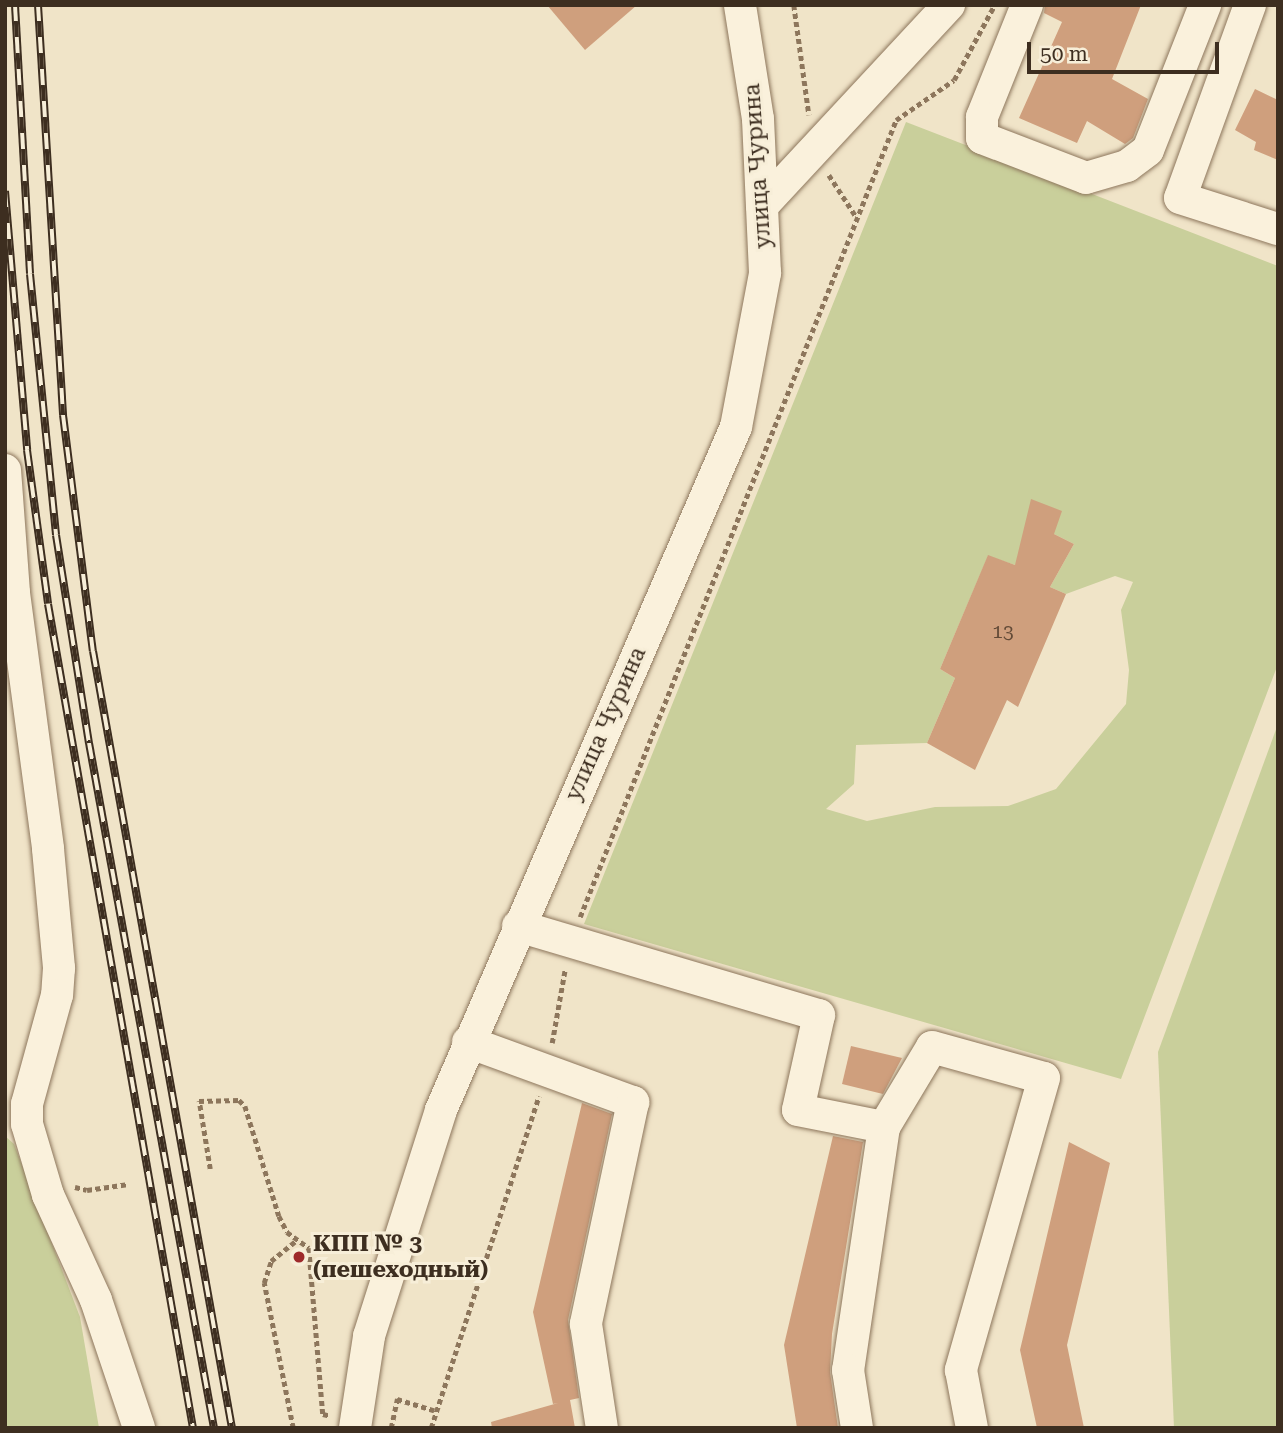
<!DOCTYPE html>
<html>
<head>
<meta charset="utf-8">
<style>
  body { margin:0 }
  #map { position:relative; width:1283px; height:1433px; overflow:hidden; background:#f0e4c8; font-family:"Roboto Serif",serif }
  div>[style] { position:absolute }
  .green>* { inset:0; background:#c9cf9b }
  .building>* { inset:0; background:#cf9f7d }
  .path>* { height:4.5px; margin-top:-2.25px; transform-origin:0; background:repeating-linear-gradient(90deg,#8d765c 0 5px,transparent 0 8.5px) }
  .roads { filter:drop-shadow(0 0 2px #8d765c) drop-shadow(0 0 2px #8d765c) }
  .minor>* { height:32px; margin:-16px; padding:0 16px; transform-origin:16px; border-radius:16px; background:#faf1dc }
  .rail>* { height:8px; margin-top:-4px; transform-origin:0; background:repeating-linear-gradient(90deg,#f7eed8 0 16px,#3d2e20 0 32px); box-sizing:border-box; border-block:2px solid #3d2e20 }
  .dots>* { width:19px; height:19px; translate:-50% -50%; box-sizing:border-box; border:4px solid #f7eed8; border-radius:50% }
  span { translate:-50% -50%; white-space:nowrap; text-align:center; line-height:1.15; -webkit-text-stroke:6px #f7eed8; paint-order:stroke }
  .number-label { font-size:19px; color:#624a37 }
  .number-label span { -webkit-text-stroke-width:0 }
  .street-label { font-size:23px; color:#3d2e20 }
  .poi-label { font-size:23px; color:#3d2e20; font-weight:700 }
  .left { translate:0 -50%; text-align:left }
  .frame { position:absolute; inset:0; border:7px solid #3d2e20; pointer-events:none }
  .scale { position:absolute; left:1027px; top:42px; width:192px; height:32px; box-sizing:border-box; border:4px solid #3d2e20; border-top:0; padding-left:9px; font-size:21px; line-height:24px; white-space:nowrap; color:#3d2e20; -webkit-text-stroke:5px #f7eed8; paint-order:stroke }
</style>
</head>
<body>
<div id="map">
  <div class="green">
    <div style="clip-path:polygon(evenodd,906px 122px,1278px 266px,1278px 664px,1121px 1079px,584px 924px,906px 122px,1054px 534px,1074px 544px,1050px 587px,1066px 594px,1115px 576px,1133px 582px,1121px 610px,1129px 670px,1126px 704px,1056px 789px,1008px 806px,935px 807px,867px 821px,826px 809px,854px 784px,856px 745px,927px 743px,955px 678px,940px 669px,988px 556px,1015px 565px,1054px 534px)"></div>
    <div style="clip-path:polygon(1278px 724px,1278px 1428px,1174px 1428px,1158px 1052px)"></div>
    <div style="clip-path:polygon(5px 1136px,14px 1144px,80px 1317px,99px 1428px,5px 1428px)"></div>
  </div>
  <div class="building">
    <div style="clip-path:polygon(547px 5px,637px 5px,585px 50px)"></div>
    <div style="clip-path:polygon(1045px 5px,1141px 5px,1112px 79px,1148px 99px,1133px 138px,1125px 144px,1087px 121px,1077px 143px,1019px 118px,1062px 22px,1044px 13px)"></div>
    <div style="clip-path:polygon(1255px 89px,1278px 100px,1278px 160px,1254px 150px,1256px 142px,1235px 130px)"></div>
    <div style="clip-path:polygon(1031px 499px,1062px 511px,1054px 534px,1074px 544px,1050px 587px,1066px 594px,1018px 707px,1007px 700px,975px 770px,927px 743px,955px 678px,940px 669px,988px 555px,1015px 565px)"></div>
    <div style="clip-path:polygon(851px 1046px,902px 1058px,883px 1094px,842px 1084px)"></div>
    <div style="clip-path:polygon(582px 1103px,612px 1114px,568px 1320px,579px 1398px,570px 1400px,575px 1428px,492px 1428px,491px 1422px,558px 1403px,553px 1404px,533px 1312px)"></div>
    <div style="clip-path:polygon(833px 1136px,863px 1142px,832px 1334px,830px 1372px,838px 1428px,797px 1428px,784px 1345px)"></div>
    <div style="clip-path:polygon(1069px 1142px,1110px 1163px,1067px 1345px,1084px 1428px,1037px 1428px,1020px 1350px)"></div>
  </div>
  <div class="path">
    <div style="left:794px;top:5px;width:111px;rotate:82.2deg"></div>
    <div style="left:829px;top:175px;width:51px;rotate:56.9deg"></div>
    <div style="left:580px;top:917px;width:857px;rotate:-68.37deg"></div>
    <div style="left:896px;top:120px;width:70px;rotate:-34.6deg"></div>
    <div style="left:954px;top:80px;width:82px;rotate:-61.6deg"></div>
    <div style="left:552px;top:1043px;width:75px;rotate:-80deg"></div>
    <div style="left:210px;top:1169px;width:69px;rotate:-99.2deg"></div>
    <div style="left:199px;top:1101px;width:40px;rotate:-1.4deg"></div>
    <div style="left:239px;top:1100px;width:8px;rotate:45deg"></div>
    <div style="left:245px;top:1106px;width:115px;rotate:72.8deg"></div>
    <div style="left:279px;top:1216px;width:18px;rotate:63deg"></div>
    <div style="left:287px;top:1232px;width:27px;rotate:36deg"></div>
    <div style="left:309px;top:1248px;width:167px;rotate:85.2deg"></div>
    <div style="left:323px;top:1414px;width:8px;rotate:14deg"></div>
    <div style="left:75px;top:1187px;width:12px;rotate:14deg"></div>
    <div style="left:87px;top:1190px;width:42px;rotate:-8.1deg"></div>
    <div style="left:293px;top:1428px;width:148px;rotate:-101.3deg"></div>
    <div style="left:264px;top:1283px;width:23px;rotate:-72deg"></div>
    <div style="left:271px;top:1261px;width:33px;rotate:-39deg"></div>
    <div style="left:391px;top:1428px;width:30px;rotate:-78deg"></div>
    <div style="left:397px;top:1399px;width:39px;rotate:17deg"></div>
    <div style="left:431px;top:1428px;width:349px;rotate:-72deg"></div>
  </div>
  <div class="roads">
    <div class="minor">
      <div style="left:1027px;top:5px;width:121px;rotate:111.9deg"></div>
      <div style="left:982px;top:117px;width:21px;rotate:90deg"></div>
      <div style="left:982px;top:138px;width:111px;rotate:21deg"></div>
      <div style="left:1086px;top:178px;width:43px;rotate:-16.3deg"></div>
      <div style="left:1127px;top:166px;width:26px;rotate:-37deg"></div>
      <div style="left:1148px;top:150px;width:156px;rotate:-68.5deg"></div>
      <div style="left:1250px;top:5px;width:205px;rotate:109.9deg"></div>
      <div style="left:1180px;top:198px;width:103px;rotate:17.6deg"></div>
      <div style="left:762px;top:206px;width:275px;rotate:-47.1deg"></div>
      <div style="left:5px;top:470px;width:123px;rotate:85.8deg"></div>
      <div style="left:14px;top:593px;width:258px;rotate:82.4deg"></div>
      <div style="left:48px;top:849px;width:120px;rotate:84.7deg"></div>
      <div style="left:59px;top:968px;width:27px;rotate:94deg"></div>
      <div style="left:57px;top:995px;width:113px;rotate:105.4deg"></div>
      <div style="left:27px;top:1104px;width:20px;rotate:90deg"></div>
      <div style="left:27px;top:1124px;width:74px;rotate:73.5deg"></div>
      <div style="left:48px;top:1195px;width:115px;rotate:65.4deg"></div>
      <div style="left:96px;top:1300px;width:135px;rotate:71.4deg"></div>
      <div style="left:518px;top:926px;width:314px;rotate:16.5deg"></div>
      <div style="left:819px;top:1015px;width:97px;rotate:102.5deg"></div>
      <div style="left:798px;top:1110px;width:88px;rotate:11.2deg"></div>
      <div style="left:884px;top:1127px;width:246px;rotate:98.4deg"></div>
      <div style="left:848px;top:1370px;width:59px;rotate:81.2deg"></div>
      <div style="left:468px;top:1042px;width:176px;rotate:20deg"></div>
      <div style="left:633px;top:1102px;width:227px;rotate:102deg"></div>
      <div style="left:586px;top:1324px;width:105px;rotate:81.3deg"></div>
      <div style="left:884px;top:1127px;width:93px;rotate:-59deg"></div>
      <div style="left:932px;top:1047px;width:116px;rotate:15.5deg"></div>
      <div style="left:1044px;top:1078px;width:304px;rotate:105.9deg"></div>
      <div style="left:961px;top:1370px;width:59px;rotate:79.3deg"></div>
      <div style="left:355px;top:1428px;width:93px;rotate:-81.3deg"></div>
      <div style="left:369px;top:1336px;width:237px;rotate:-72.3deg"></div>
      <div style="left:441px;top:1110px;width:744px;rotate:-66.64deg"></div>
      <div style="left:736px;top:427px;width:157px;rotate:-79.3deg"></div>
      <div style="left:765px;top:273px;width:154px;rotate:-92.6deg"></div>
      <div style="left:758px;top:119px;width:115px;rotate:-99deg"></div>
    </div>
  </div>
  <div class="rail">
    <div style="left:15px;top:5px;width:269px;rotate:86.8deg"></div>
    <div style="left:30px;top:274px;width:262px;rotate:84.3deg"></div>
    <div style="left:56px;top:535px;width:211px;rotate:81deg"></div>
    <div style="left:89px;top:743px;width:696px;rotate:79.66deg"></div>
    <div style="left:38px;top:5px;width:411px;rotate:86.5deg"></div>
    <div style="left:63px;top:415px;width:238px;rotate:82.8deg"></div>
    <div style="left:93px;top:651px;width:789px;rotate:79.86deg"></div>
    <div style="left:5px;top:191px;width:260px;rotate:85.1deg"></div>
    <div style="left:27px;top:450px;width:155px;rotate:82.2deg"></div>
    <div style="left:48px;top:604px;width:837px;rotate:80.02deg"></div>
  </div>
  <div class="dots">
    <div style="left:299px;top:1257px;background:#9e2a2b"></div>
  </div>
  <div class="number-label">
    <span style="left:1003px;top:632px">13</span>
  </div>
  <div class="street-label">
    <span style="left:758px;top:166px;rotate:-94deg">улица Чурина</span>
    <span style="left:606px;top:724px;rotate:-66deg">улица Чурина</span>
  </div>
  <div class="poi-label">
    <span class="left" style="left:313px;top:1257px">КПП № 3<br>(пешеходный)</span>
  </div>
  <div class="frame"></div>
  <div class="scale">50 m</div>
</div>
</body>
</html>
